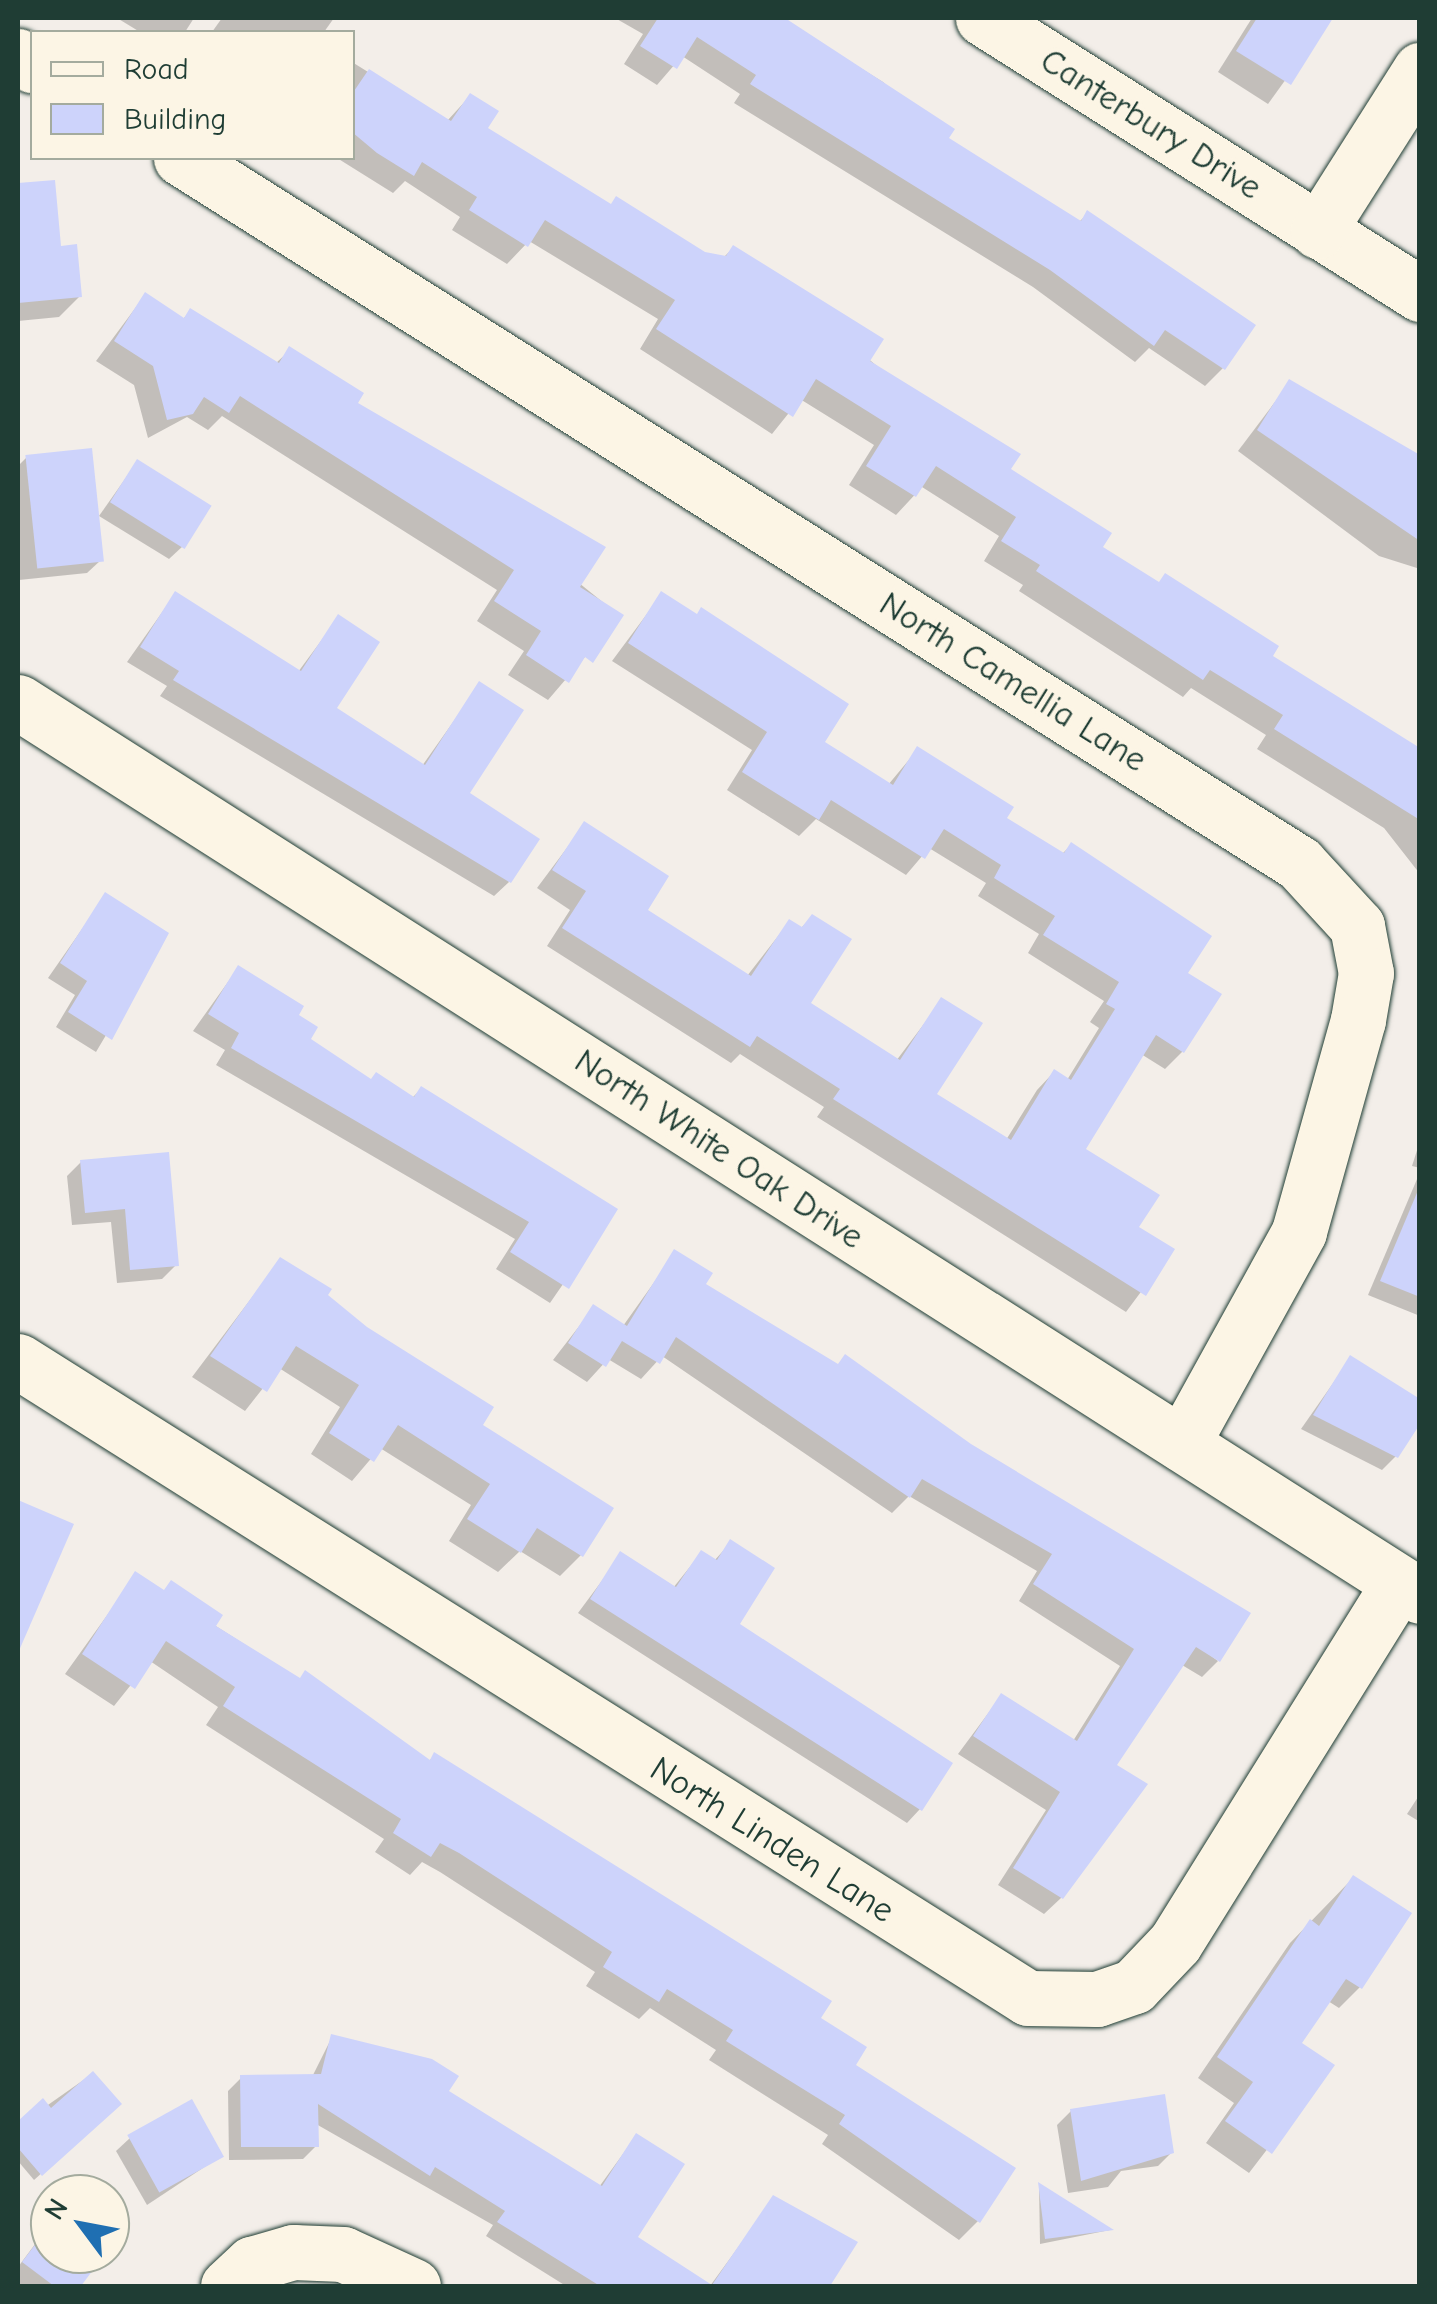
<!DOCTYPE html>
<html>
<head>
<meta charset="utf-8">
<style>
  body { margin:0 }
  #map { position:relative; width:1437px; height:2304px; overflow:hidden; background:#f3eee9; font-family:"Comic Neue",sans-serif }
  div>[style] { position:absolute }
  .shadow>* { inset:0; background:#0003 }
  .building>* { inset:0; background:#cdd3fb; transform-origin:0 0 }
  .roads { filter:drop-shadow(0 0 2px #1f3d34) drop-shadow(0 0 2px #1f3d34) }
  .minor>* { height:55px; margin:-27.5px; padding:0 27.5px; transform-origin:27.5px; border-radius:27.5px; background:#fcf5e5 }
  span { translate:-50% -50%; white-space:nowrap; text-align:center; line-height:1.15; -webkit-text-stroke:8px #fcf5e5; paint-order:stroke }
  .street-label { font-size:35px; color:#1f3d34 }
  .frame { position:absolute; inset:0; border:20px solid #1f3d34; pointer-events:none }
  .legend { position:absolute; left:30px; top:30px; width:325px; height:130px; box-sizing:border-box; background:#fcf5e5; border:2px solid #a4ab9e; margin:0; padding:12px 18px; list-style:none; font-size:30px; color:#1f3d34 }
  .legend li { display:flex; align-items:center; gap:20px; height:50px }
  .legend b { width:50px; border:2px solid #a4ab9e }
  .north { position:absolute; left:30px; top:2174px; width:100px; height:100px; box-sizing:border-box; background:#fcf5e5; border:2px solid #a4ab9e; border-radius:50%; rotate:302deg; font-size:28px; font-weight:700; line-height:40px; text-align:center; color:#1f3d34 }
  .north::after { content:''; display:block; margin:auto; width:35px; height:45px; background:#1f6fb2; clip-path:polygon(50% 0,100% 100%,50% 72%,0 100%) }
</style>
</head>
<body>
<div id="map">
  <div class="shadow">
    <div style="clip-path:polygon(117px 18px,194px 18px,185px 32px,140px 32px)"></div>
    <div style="clip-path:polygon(222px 18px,334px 18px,324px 32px,212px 32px)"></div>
    <div style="clip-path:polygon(615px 18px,780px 18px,883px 82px,945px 139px,1079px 222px,1088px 213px,1223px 368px,1205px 386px,1149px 348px,1135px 362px,1033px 287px,734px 103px,740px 94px,682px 56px,657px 85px,624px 64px,643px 34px)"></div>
    <div style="clip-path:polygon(1252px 18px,1330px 18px,1268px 104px,1218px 72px)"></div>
    <div style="clip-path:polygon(352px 62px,447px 121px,470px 96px,485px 128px,610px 206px,705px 255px,723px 258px,733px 248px,1099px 548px,1420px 751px,1420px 874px,1384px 828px,1257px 749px,1266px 735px,1191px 688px,1183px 697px,1019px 591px,1023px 585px,984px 561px,999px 536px,922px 487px,896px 515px,849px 485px,874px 445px,800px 399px,772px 434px,640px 349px,658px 319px,529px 241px,507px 264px,452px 230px,460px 217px,405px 181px,393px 193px,337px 158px,352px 158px)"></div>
    <div style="clip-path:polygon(52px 183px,58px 248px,80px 296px,59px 317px,18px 321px,18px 186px)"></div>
    <div style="clip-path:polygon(145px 295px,183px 319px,191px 311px,275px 364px,290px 350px,620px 616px,548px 700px,508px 675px,524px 651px,477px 621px,497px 590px,222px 416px,208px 430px,187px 417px,148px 438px,134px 385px,96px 361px)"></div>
    <div style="clip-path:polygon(1290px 382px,1420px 474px,1420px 569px,1379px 556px,1238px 451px)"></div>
    <div style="clip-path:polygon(27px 457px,101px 560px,87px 573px,19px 580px,18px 466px)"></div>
    <div style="clip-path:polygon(137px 462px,183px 546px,169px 559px,99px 516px)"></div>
    <div style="clip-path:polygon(175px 594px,298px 672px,338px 618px,334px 709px,422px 766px,480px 684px,467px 793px,509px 882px,494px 896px,160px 696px,167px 686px,127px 662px)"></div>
    <div style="clip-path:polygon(661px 595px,821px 743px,888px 785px,918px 749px,1004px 819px,1062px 854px,1071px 845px,1185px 973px,1182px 1052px,1165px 1069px,1141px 1054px,1083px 1150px,1136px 1228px,1172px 1250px,1126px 1312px,817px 1117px,824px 1107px,740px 1054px,731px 1063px,547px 946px,570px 910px,537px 888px,584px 825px,644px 911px,747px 976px,789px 922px,800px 929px,812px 917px,807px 1004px,896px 1061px,942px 1000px,934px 1095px,1006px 1140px,1037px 1090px,1054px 1072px,1067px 1080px,1099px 1028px,1090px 1022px,1104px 1001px,1028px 953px,1039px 934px,978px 896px,986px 883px,929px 848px,906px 875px,816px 819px,799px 836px,727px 790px,752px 750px,612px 661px)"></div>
    <div style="clip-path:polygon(105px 896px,166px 934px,96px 1052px,56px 1027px,75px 995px,48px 978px)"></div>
    <div style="clip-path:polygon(238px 968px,295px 1016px,307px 1040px,370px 1081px,412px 1098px,421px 1089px,614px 1210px,550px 1303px,496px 1269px,515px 1239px,216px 1065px,225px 1050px,193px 1031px)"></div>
    <div style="clip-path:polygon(1420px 1141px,1420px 1168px,1412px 1166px)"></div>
    <div style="clip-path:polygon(167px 1155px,176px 1265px,162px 1279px,117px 1283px,111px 1222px,72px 1225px,67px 1176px,81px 1162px)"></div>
    <div style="clip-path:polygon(1420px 1172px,1420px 1316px,1368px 1295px)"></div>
    <div style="clip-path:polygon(675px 1253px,703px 1285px,1218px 1661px,1202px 1677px,1182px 1665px,1114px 1766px,1061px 1898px,1044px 1914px,998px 1885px,1046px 1810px,958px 1754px,1001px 1696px,1073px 1741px,1120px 1666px,1019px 1601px,1037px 1571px,909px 1496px,892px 1513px,662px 1356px,641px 1379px,608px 1359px,587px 1382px,553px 1360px,594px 1307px,623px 1326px)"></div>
    <div style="clip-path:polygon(280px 1260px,479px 1426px,581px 1555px,560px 1576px,520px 1551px,498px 1572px,449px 1541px,471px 1505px,380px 1448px,352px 1481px,311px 1454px,340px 1407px,279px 1368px,245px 1411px,192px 1377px)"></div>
    <div style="clip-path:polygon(1350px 1359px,1396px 1456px,1382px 1470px,1301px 1429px)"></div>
    <div style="clip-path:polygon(18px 1503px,70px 1526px,18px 1647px)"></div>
    <div style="clip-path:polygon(731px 1542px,736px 1624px,920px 1809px,907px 1823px,578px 1613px,621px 1555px,673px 1588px,701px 1553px,714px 1561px)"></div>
    <div style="clip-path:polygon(136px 1575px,428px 1762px,435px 1755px,818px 2018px,978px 2221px,959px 2240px,822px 2144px,828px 2135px,709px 2060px,716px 2050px,650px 2008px,639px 2019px,586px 1986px,595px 1972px,440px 1872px,422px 1862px,410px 1875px,375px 1852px,384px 1839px,206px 1725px,218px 1707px,150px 1661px,114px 1706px,65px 1674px)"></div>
    <div style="clip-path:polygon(1420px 1794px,1420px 1822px,1407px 1814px)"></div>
    <div style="clip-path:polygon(1353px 1878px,1360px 1987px,1339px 2008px,1328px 2001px,1299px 2043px,1331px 2066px,1249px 2173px,1206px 2143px,1234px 2103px,1198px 2078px,1290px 1943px)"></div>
    <div style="clip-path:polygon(332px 2037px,445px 2092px,599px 2187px,636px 2136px,635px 2238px,710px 2286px,774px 2198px,855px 2243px,827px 2286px,566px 2286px,486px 2236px,493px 2225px,316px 2124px,316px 2146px,303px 2159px,229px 2160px,228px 2091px,241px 2078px,312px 2077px)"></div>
    <div style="clip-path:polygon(92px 2074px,119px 2104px,34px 2180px,18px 2161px,18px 2126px)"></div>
    <div style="clip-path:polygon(1071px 2111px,1172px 2152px,1158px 2166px,1121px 2171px,1108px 2187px,1068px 2193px,1057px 2125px)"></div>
    <div style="clip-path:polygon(130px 2138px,221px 2156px,147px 2205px,116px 2151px)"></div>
    <div style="clip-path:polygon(1039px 2185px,1110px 2230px,1040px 2244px)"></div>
    <div style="clip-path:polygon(50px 2224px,50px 2254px,102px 2254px,78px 2286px,18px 2286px,18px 2267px)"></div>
  </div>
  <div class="building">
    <div style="clip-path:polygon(658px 18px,785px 18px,955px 129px,949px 138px,1081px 221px,1087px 210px,1256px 325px,1225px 370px,1165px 330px,1154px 346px,1050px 270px,750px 84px,756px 75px,697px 37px,677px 69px,640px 46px)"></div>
    <div style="clip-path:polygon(1257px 18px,1333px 18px,1291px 85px,1236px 51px)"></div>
    <div style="clip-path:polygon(369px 69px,451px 121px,470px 93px,499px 111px,488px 128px,611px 204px,616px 196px,705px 252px,726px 256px,733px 245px,884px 339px,870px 361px,1021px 454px,1011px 469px,1112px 533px,1103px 547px,1159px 582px,1165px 573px,1279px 646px,1273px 656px,1420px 748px,1420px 820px,1274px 729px,1283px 715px,1210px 670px,1203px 680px,1036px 571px,1040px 565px,1001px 541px,1016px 517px,936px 466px,916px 497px,866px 466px,891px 426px,816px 379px,793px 417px,656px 329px,675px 300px,545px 220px,528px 247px,469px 210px,477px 197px,422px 162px,414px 176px,377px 153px,352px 132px,352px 94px)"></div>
    <div style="clip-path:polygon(55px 180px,61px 246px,77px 244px,82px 297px,18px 303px,18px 183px)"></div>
    <div style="clip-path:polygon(145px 292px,184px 318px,190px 308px,279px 363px,289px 346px,364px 393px,358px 403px,606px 547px,580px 587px,624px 615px,593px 663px,585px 657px,569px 683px,526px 655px,541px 631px,494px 601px,514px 570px,240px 396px,229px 413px,204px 397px,193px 414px,167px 420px,153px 366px,114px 341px)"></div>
    <div style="clip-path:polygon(1289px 379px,1420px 455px,1420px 541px,1257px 430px)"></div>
    <div style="left:92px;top:448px;width:114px;height:67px;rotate:84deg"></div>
    <div style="left:137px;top:459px;width:88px;height:51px;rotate:32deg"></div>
    <div style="clip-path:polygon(175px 591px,301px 671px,338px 614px,380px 642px,337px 708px,425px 765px,479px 681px,524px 710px,470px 793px,540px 839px,511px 883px,173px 680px,179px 671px,140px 647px)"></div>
    <div style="clip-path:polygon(661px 591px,697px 614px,701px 607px,849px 704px,825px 742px,893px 785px,917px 746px,1014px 807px,1007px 818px,1064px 853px,1071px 842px,1212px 936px,1188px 973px,1222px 994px,1184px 1053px,1156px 1035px,1086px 1149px,1160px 1195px,1139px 1227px,1175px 1249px,1146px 1296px,833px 1099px,840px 1089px,757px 1036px,750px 1047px,562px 928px,586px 891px,552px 870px,584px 821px,669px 876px,648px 910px,751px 976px,789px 919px,802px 927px,812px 914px,852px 939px,811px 1003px,900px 1060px,941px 997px,983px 1023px,937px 1094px,1011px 1140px,1054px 1069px,1071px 1080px,1115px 1009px,1106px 1004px,1119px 982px,1043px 935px,1055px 916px,994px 878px,1001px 865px,944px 829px,925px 859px,831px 800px,819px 820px,742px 772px,767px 732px,628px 643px)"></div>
    <div style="clip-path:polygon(105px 892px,169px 933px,112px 1040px,68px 1012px,87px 981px,60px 963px)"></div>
    <div style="clip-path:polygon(238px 965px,304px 1006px,299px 1015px,318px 1027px,311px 1039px,371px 1079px,376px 1072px,414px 1097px,421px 1086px,618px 1209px,569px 1289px,510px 1252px,529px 1222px,231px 1048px,239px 1033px,208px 1014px)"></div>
    <div style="clip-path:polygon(169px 1152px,179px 1266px,130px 1270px,125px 1209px,85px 1213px,80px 1160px)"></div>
    <div style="clip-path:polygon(1419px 1188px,1420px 1189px,1420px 1297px,1380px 1281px)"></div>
    <div style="clip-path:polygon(674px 1249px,713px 1273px,706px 1284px,838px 1364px,845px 1354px,971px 1444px,1251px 1613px,1220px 1662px,1196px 1647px,1117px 1765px,1148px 1784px,1063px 1899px,1013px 1868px,1060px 1792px,973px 1736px,1001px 1693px,1077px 1741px,1134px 1649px,1033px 1584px,1052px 1554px,922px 1479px,910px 1498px,676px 1337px,660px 1364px,622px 1341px,606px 1367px,568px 1343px,593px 1304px,627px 1326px)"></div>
    <div style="clip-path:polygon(280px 1257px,332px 1289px,328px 1295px,367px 1327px,494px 1407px,483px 1425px,614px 1508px,583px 1557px,537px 1528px,521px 1553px,467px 1519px,490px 1484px,398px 1425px,374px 1462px,329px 1433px,359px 1385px,296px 1346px,267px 1392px,210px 1356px)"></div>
    <div style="clip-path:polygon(1350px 1355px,1420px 1399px,1420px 1424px,1398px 1458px,1313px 1415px)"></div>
    <div style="clip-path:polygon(18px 1500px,74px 1524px,18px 1653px)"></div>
    <div style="clip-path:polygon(730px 1539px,775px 1568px,740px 1624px,953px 1763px,922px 1811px,590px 1599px,620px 1551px,676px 1587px,701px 1550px,717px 1560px)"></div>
    <div style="clip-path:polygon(135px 1571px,164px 1590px,171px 1580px,223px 1615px,216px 1626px,300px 1678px,305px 1670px,430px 1760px,434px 1752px,832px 2001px,821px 2018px,867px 2047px,856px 2065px,1016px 2168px,980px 2223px,839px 2124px,845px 2115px,726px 2041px,733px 2030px,667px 1989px,659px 2002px,603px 1967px,612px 1952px,459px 1853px,440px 1843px,431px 1857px,393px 1833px,401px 1819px,223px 1706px,235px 1687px,166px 1641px,135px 1689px,82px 1654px)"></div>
    <div style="clip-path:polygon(1353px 1875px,1412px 1913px,1362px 1989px,1346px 1979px,1302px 2043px,1335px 2065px,1272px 2154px,1225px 2121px,1253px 2082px,1217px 2057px,1310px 1919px,1319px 1926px)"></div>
    <div style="clip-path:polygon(331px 2034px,432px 2059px,459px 2076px,449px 2091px,602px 2186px,636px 2133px,685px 2164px,638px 2237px,712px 2285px,773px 2195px,858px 2242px,830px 2286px,600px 2286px,497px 2222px,505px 2211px,435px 2167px,430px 2176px,318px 2104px,319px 2147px,241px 2147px,240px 2075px,321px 2074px)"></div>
    <div style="clip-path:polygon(93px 2071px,122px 2104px,42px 2176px,18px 2148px,18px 2121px,43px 2098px,51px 2108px)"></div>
    <div style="clip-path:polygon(1165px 2094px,1174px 2153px,1081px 2181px,1070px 2109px)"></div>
    <div style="left:192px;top:2099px;width:66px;height:74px;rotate:61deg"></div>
    <div style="clip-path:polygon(1038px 2182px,1114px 2230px,1045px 2239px)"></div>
    <div style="clip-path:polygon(110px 2211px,127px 2224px,110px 2247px)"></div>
    <div style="clip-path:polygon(50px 2225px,50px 2254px,105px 2254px,81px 2286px,54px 2286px,22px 2262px)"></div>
  </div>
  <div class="roads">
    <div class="minor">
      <div style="left:983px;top:18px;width:517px;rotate:32.28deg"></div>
      <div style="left:18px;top:56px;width:17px;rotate:33deg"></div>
      <div style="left:181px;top:158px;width:1322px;rotate:32.24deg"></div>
      <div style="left:1299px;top:863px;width:86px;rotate:47.4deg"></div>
      <div style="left:1357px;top:926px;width:48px;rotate:79.2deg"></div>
      <div style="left:1366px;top:973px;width:48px;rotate:99.7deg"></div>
      <div style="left:1358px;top:1020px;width:220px;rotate:105.6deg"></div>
      <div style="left:1299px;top:1232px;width:242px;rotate:118.9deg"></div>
      <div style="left:1318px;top:231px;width:191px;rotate:-57.6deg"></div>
      <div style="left:18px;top:702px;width:1663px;rotate:32.52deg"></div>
      <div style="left:18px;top:1361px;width:1194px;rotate:32.24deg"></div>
      <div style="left:1028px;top:1998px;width:69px;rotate:0.8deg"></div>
      <div style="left:1097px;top:1999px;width:39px;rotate:-19deg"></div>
      <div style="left:1134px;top:1986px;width:59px;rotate:-46.4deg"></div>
      <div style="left:1175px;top:1943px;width:424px;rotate:-58.1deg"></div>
      <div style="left:228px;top:2286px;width:33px;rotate:-43deg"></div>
      <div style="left:252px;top:2264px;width:43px;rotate:-16.3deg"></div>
      <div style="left:293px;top:2252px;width:50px;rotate:2.3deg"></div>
      <div style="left:343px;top:2254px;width:77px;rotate:24.6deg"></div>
    </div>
  </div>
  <div class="street-label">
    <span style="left:1151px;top:124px;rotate:32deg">Canterbury Drive</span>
    <span style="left:1013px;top:682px;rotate:32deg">North Camellia Lane</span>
    <span style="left:719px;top:1149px;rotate:33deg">North White Oak Drive</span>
    <span style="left:772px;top:1840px;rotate:32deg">North Linden Lane</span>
  </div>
  <div class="frame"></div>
  <ul class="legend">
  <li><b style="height:12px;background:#fcf5e5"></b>Road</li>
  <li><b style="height:28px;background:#cdd3fb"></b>Building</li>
  </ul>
  <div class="north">N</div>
</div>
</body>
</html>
